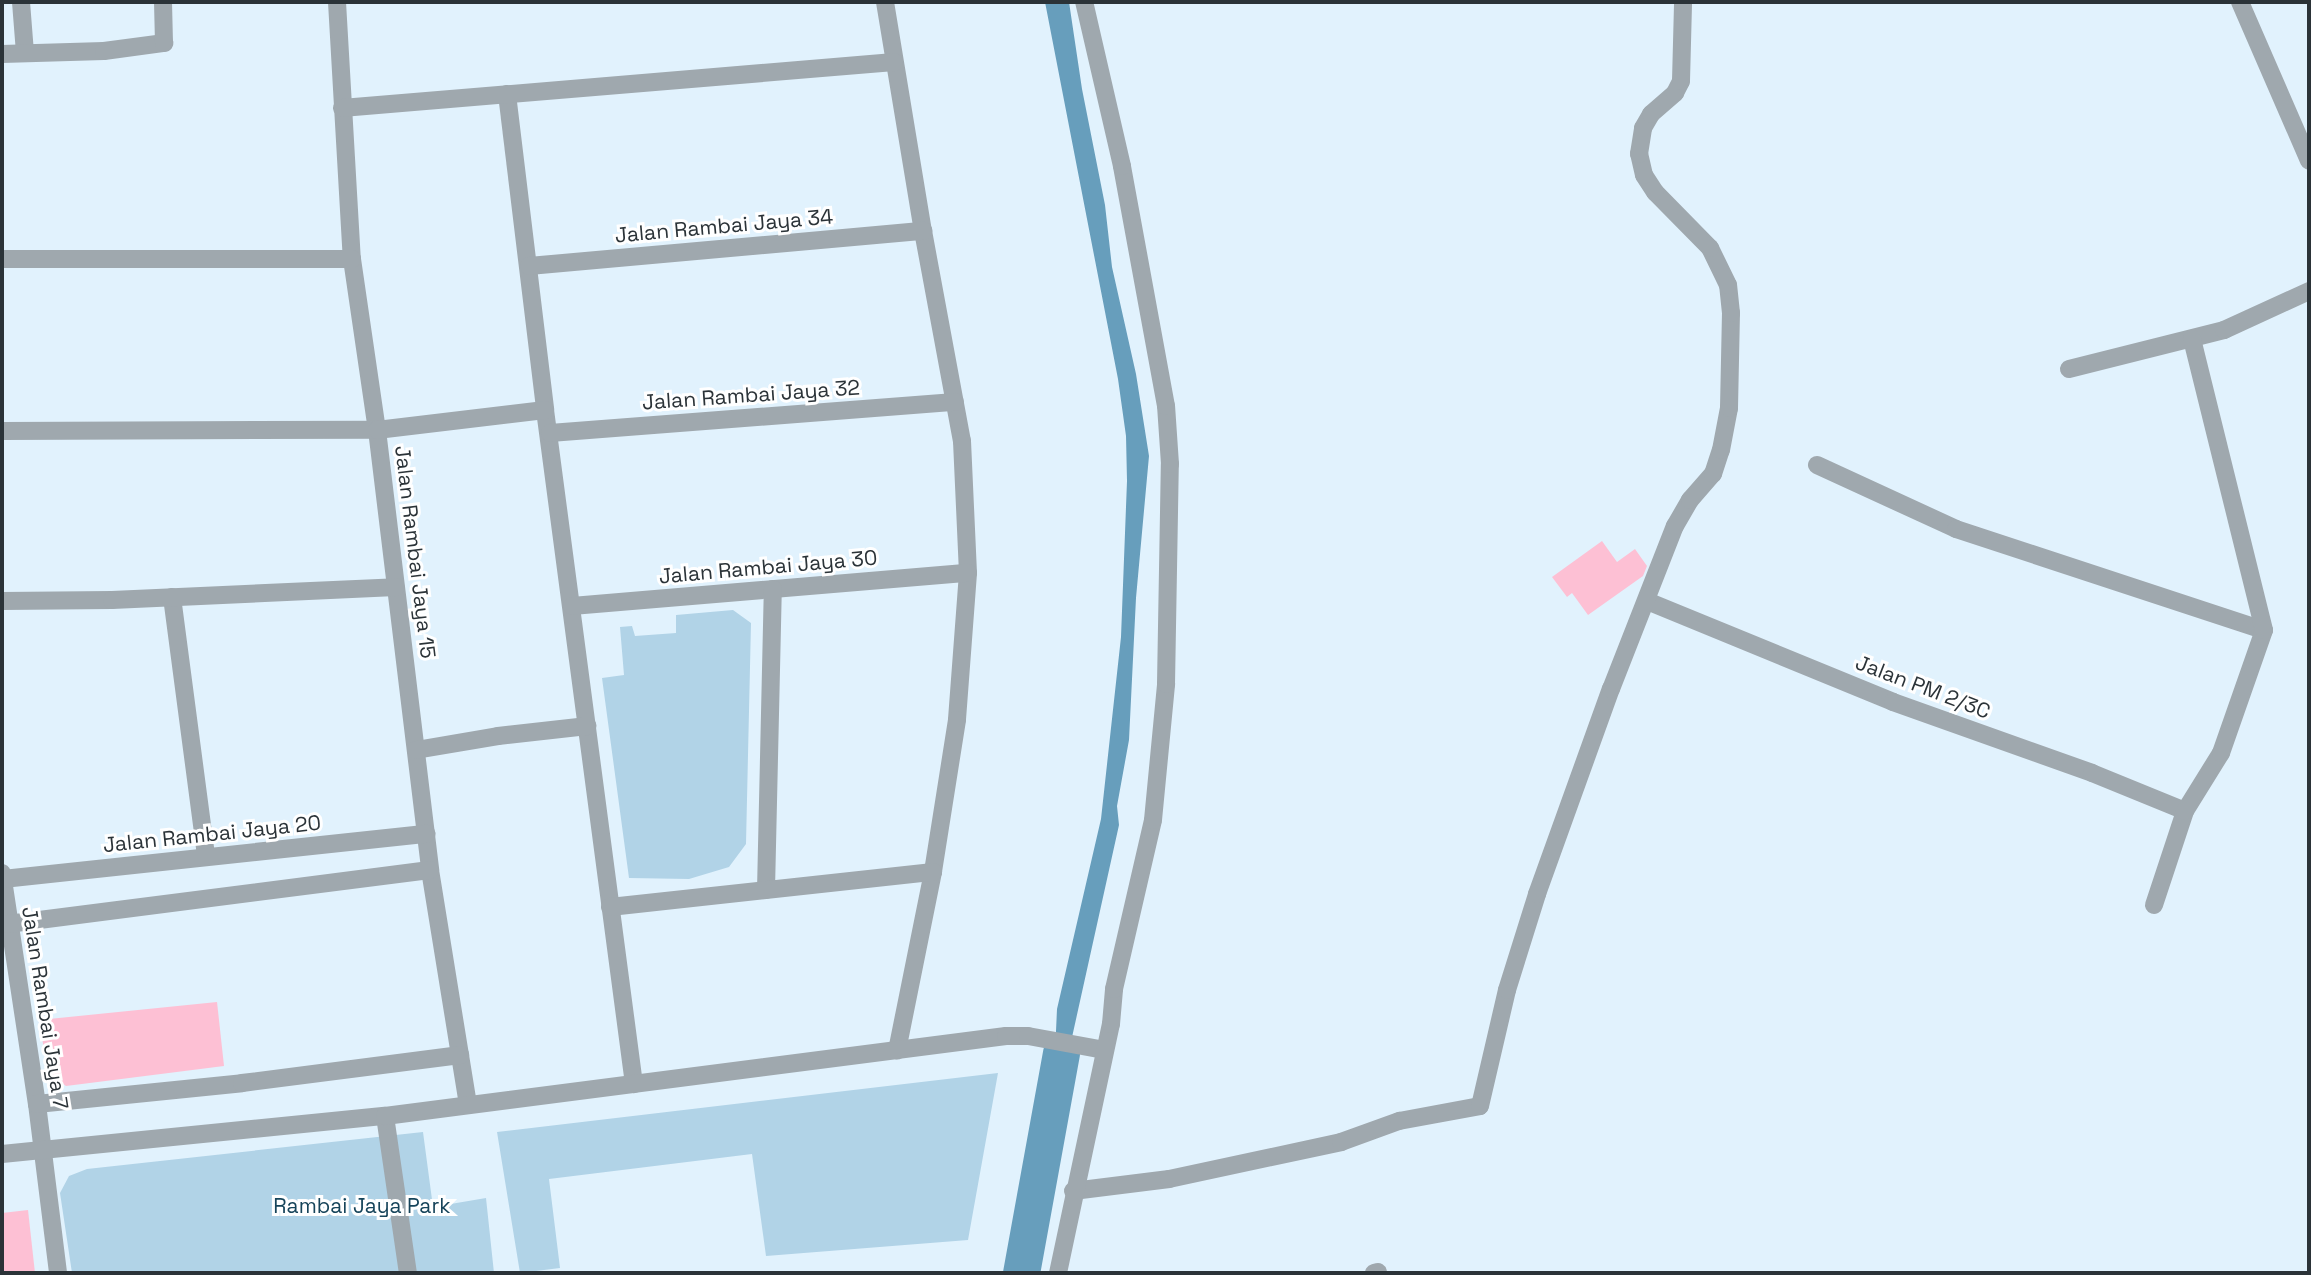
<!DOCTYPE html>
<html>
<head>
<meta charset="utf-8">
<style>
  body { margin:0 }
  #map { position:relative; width:2311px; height:1275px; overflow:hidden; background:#e1f2fd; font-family:"Space Grotesk",sans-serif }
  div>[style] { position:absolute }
  .green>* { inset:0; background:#b1d3e7 }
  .water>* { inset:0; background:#679ebc }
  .river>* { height:37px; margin:-18.5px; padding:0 18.5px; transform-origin:18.5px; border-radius:18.5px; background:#679ebc }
  .building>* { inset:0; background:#fdc0d4 }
  .minor>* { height:18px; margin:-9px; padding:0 9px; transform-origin:9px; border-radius:9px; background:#9fa8ae }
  span { translate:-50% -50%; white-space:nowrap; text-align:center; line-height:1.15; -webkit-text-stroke:6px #fff; paint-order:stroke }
  .street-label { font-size:21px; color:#2b3338 }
  .park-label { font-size:21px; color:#16445a }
  .frame { position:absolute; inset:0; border:4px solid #2b3338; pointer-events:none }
</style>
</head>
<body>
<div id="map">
  <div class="green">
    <div style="clip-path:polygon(733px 610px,751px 623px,746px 844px,729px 867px,689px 879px,629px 878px,602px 678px,624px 675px,620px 627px,632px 626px,635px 636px,676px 633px,676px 615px)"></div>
    <div style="clip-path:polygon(998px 1073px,968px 1240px,766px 1256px,752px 1154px,549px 1179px,560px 1268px,520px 1273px,497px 1132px)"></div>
    <div style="clip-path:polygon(423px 1132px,433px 1207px,486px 1198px,494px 1273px,72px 1273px,60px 1193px,69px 1176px,87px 1169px)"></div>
  </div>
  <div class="water">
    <div style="clip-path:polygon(1045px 2px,1069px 2px,1082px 89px,1105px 205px,1112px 267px,1136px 374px,1149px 456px,1136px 598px,1129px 740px,1117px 806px,1119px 825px,1063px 1078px,1054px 1075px,1057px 1009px,1101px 819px,1121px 637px,1127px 481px,1126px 436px,1118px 379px)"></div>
  </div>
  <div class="river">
    <div style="left:1021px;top:1273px;width:224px;rotate:-79.7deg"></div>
  </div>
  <div class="building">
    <div style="clip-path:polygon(1602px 541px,1617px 562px,1635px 549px,1647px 566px,1643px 576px,1588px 615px,1572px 593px,1567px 597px,1552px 577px)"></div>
    <div style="clip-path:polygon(217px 1002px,224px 1066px,66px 1086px,48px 1073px,39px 1020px)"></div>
    <div style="clip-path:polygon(28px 1210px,35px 1273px,2px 1273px,2px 1213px)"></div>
  </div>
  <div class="minor">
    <div style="left:21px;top:2px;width:51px;rotate:85.5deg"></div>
    <div style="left:337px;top:2px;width:257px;rotate:86.7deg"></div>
    <div style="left:352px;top:259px;width:173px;rotate:81.7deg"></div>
    <div style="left:377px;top:430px;width:443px;rotate:83.1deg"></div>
    <div style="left:430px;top:870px;width:238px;rotate:80.8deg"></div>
    <div style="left:885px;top:2px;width:232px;rotate:80.6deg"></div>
    <div style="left:923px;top:231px;width:214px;rotate:79.5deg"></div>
    <div style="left:962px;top:441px;width:132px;rotate:87.4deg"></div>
    <div style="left:968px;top:573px;width:147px;rotate:94.3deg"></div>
    <div style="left:957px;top:720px;width:154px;rotate:99deg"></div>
    <div style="left:933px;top:872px;width:182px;rotate:101.4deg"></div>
    <div style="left:2240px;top:2px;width:173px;rotate:66.5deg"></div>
    <div style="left:2px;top:54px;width:102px;rotate:-1.7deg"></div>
    <div style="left:104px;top:51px;width:61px;rotate:-7.6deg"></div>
    <div style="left:164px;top:43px;width:41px;rotate:-91.4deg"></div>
    <div style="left:507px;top:94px;width:318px;rotate:83.1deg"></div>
    <div style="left:545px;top:410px;width:680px;rotate:82.48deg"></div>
    <div style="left:342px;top:108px;width:554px;rotate:-4.76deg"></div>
    <div style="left:2px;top:259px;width:350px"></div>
    <div style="left:529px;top:266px;width:396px;rotate:-5.1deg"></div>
    <div style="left:2069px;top:369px;width:160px;rotate:-14.1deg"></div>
    <div style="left:2224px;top:330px;width:94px;rotate:-24.6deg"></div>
    <div style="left:2px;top:431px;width:375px;rotate:-0.2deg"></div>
    <div style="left:377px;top:430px;width:169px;rotate:-6.8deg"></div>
    <div style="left:550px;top:433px;width:406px;rotate:-4.4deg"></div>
    <div style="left:1817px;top:465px;width:153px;rotate:24.7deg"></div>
    <div style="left:1956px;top:529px;width:324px;rotate:18.2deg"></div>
    <div style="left:172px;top:597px;width:262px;rotate:82.5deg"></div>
    <div style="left:2px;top:601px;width:110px;rotate:-0.5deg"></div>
    <div style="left:112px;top:600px;width:284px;rotate:-2.6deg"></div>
    <div style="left:1647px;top:601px;width:266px;rotate:22.3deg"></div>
    <div style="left:1893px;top:702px;width:211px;rotate:19.6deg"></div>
    <div style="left:2092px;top:773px;width:100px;rotate:22.2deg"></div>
    <div style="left:572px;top:606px;width:397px;rotate:-4.8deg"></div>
    <div style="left:416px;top:750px;width:83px;rotate:-9.7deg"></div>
    <div style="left:498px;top:736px;width:90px;rotate:-6.4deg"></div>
    <div style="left:2px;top:873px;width:234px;rotate:81.4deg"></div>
    <div style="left:37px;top:1104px;width:170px;rotate:82.9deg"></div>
    <div style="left:3px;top:879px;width:426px;rotate:-6.1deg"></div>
    <div style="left:766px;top:890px;width:301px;rotate:-88.7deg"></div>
    <div style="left:2154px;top:905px;width:99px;rotate:-71.7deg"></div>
    <div style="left:2185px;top:811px;width:68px;rotate:-58.2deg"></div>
    <div style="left:2221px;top:753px;width:130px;rotate:-70.7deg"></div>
    <div style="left:2264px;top:630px;width:300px;rotate:-103.9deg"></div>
    <div style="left:610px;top:907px;width:325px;rotate:-6.2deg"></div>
    <div style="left:8px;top:924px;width:425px;rotate:-7.3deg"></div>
    <div style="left:37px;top:1104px;width:206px;rotate:-5.8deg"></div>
    <div style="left:242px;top:1083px;width:220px;rotate:-7.3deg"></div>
    <div style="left:385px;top:1116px;width:159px;rotate:81.7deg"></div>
    <div style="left:2px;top:1154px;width:385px;rotate:-5.7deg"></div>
    <div style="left:385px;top:1116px;width:626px;rotate:-7.34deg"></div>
    <div style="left:1006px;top:1036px;width:22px"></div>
    <div style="left:1028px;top:1036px;width:77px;rotate:10.4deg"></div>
    <div style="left:1073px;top:1191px;width:97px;rotate:-7.1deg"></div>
    <div style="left:1169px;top:1179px;width:176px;rotate:-12.1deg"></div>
    <div style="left:1341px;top:1142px;width:62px;rotate:-19.9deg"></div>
    <div style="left:1399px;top:1121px;width:82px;rotate:-10.5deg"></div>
    <div style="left:1480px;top:1106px;width:119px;rotate:-76.9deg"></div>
    <div style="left:1507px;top:990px;width:101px;rotate:-72.6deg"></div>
    <div style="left:1537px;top:894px;width:218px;rotate:-70.2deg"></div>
    <div style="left:1611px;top:689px;width:175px;rotate:-68.6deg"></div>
    <div style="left:1675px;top:526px;width:30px;rotate:-60deg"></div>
    <div style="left:1690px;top:500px;width:35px;rotate:-49deg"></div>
    <div style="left:1713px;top:474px;width:25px;rotate:-72deg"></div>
    <div style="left:1721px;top:450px;width:43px;rotate:-79.2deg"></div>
    <div style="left:1729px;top:408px;width:95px;rotate:-88.8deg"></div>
    <div style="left:1731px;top:313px;width:28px;rotate:-96deg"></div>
    <div style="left:1728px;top:285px;width:41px;rotate:-115.9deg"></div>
    <div style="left:1710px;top:248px;width:78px;rotate:-134.5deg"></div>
    <div style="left:1655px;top:192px;width:20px;rotate:-123deg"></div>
    <div style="left:1644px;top:175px;width:22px;rotate:-103deg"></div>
    <div style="left:1639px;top:154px;width:26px;rotate:-81deg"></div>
    <div style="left:1643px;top:128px;width:16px;rotate:-60deg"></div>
    <div style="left:1651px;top:114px;width:32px;rotate:-41deg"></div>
    <div style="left:1675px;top:93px;width:13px;rotate:-63deg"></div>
    <div style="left:1681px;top:81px;width:79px;rotate:-88.5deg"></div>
    <div style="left:1058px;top:1273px;width:255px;rotate:-78deg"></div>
    <div style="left:1111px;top:1024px;width:35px;rotate:-85deg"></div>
    <div style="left:1114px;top:989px;width:173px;rotate:-77deg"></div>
    <div style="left:1153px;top:820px;width:137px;rotate:-84.5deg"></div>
    <div style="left:1166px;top:684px;width:220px;rotate:-89deg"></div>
    <div style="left:1170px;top:464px;width:58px;rotate:-93.9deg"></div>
    <div style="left:1166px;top:406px;width:244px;rotate:-100.4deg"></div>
    <div style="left:1122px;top:166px;width:168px;rotate:-103deg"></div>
    <div style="left:1374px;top:1273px;width:4px;rotate:-14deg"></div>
  </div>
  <div class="street-label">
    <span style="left:724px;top:226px;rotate:-5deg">Jalan Rambai Jaya 34</span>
    <span style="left:751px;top:395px;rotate:-4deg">Jalan Rambai Jaya 32</span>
    <span style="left:415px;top:552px;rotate:83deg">Jalan Rambai Jaya 15</span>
    <span style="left:768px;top:567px;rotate:-5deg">Jalan Rambai Jaya 30</span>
    <span style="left:1923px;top:687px;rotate:21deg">Jalan PM 2/3C</span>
    <span style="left:212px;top:834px;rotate:-6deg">Jalan Rambai Jaya 20</span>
    <span style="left:45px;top:1008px;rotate:81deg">Jalan Rambai Jaya 7</span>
  </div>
  <div class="park-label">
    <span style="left:362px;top:1206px">Rambai Jaya Park</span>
  </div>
  <div class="frame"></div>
</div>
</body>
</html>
